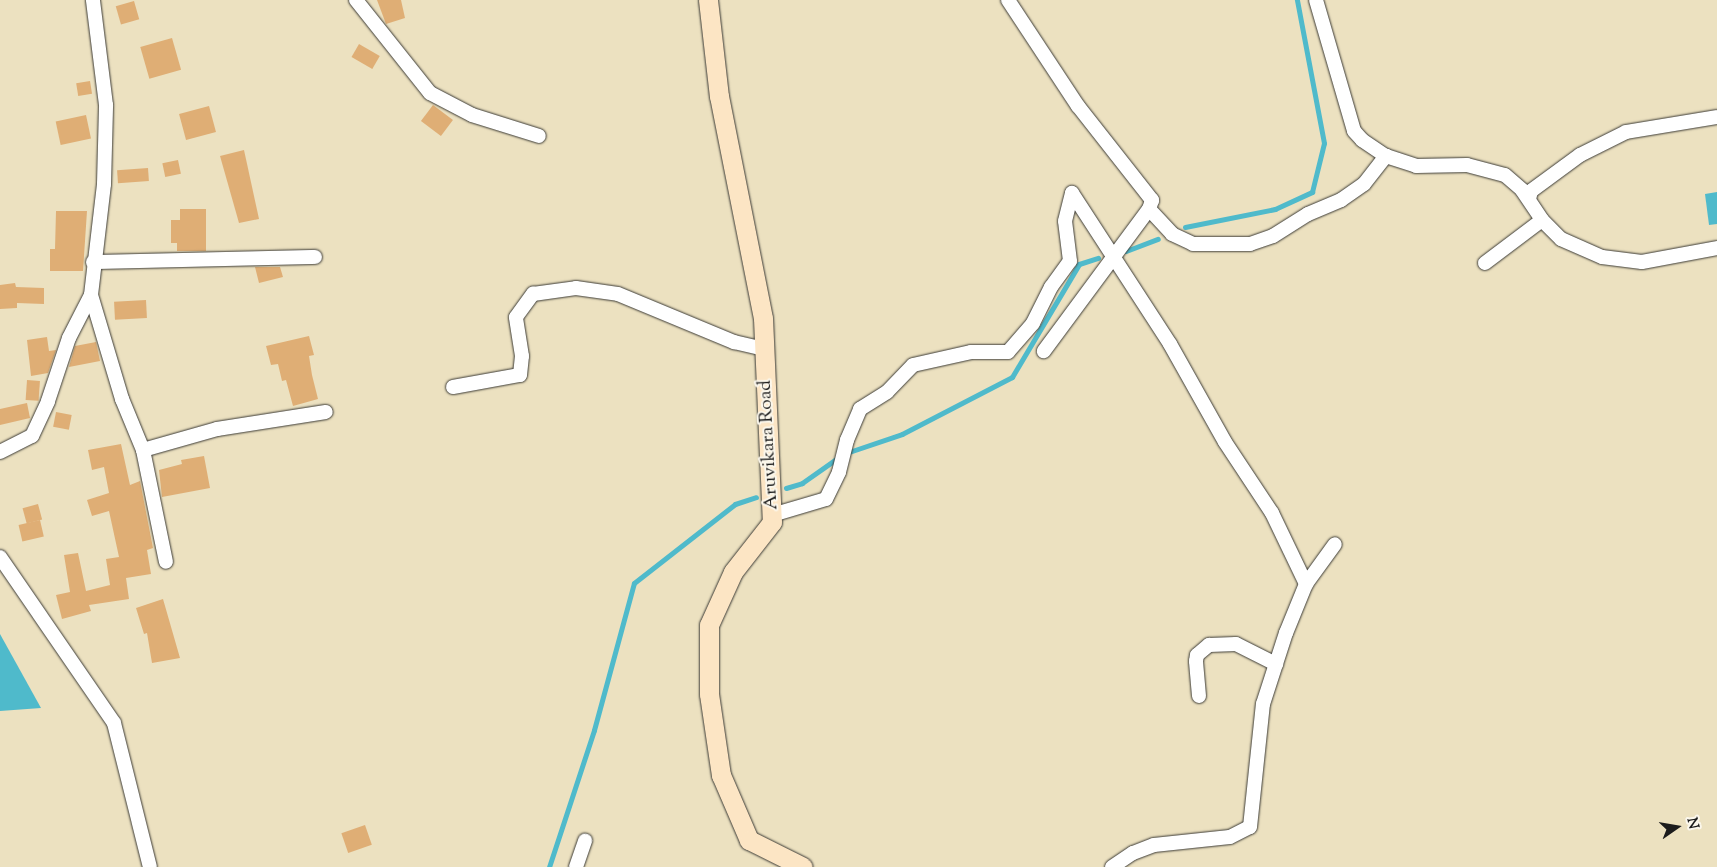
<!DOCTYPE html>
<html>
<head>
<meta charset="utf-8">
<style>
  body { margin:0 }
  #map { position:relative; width:1717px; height:867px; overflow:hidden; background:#ece1c0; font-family:"Sorts Mill Goudy",serif }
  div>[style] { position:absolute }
  .water>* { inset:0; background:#4fbacb }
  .stream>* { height:5px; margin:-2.5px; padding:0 2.5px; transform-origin:2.5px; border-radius:2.5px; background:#4fbacb }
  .building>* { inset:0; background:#dfae75; transform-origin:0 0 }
  .roads { filter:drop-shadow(0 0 1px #3b3a35) drop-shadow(0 0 1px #3b3a35) }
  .minor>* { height:14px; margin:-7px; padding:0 7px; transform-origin:7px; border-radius:7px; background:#fff }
  .secondary>* { height:19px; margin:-9.5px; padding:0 9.5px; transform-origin:9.5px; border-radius:9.5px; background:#fce5c4 }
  span { translate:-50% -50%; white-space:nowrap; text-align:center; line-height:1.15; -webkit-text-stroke:4px #fbf7ec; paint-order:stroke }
  .street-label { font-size:19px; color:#1c1c1c }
  .north { position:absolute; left:1652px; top:802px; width:50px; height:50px; -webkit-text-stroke:4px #fbf7ec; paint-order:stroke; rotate:77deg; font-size:14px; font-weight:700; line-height:20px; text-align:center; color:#1c1c1c }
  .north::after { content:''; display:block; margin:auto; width:18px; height:22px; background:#1c1c1c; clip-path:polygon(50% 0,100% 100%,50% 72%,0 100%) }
</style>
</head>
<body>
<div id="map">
  <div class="water">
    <div style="clip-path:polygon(1717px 192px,1717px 224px,1709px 225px,1705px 194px)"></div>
    <div style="clip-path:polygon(0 634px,41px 708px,0 711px)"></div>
  </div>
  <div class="stream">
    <div style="left:1185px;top:227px;width:92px;rotate:-11.3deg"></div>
    <div style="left:1275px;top:209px;width:41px;rotate:-24.7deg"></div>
    <div style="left:1312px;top:192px;width:50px;rotate:-76.2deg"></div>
    <div style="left:1324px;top:143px;width:146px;rotate:-100.7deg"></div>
    <div style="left:1126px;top:251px;width:34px;rotate:-21deg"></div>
    <div style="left:846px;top:453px;width:59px;rotate:-18.7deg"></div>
    <div style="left:902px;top:434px;width:124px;rotate:-27.4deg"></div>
    <div style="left:1012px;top:377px;width:131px;rotate:-59.3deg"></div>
    <div style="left:1079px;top:264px;width:20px;rotate:-18deg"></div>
    <div style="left:786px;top:488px;width:17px;rotate:-17deg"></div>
    <div style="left:802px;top:483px;width:45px;rotate:-35.1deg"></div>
    <div style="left:549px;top:867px;width:144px;rotate:-71.8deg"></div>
    <div style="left:594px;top:730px;width:152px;rotate:-74.8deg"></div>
    <div style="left:634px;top:583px;width:128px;rotate:-38deg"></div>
    <div style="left:735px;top:504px;width:22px;rotate:-18deg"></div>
  </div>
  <div class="building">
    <div style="clip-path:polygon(377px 0,401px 0,405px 18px,386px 24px)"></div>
    <div style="left:134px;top:1px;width:19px;height:19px;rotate:74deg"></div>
    <div style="left:172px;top:38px;width:33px;height:33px;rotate:74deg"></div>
    <div style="left:359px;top:44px;width:24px;height:15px;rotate:30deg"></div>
    <div style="left:90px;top:81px;width:13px;height:14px;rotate:81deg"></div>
    <div style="left:433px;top:105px;width:25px;height:20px;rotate:37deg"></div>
    <div style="left:209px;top:106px;width:27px;height:31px;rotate:75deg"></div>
    <div style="left:86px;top:115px;width:24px;height:31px;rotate:78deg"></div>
    <div style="clip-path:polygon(244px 150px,259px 219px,239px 223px,220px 156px)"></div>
    <div style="left:178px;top:160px;width:14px;height:16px;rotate:78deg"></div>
    <div style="left:148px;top:168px;width:13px;height:31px;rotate:86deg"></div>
    <div style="clip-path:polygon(180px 209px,206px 209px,206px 251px,177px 251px,177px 243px,171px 243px,171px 220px,180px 220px)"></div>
    <div style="clip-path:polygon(56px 211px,87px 211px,83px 271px,50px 271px,50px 249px,55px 249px)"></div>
    <div style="clip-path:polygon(255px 267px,280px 267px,283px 277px,259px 283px)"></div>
    <div style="clip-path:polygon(15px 283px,16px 287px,44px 288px,44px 304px,17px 303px,17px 308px,0 309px,0 285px)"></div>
    <div style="left:146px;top:300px;width:18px;height:32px;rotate:87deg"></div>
    <div style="clip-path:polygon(309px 336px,314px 355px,309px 356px,312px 375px,318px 399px,293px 406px,286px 380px,282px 381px,278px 364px,271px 365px,266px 346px)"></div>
    <div style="clip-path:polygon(47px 337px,49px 351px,56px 350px,48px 373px,31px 376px,27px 340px)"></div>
    <div style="clip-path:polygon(96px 342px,100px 361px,69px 367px,75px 346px)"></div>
    <div style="left:27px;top:380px;width:13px;height:20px;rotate:4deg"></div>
    <div style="clip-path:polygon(27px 403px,30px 418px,0 425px,0 409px)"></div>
    <div style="left:56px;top:412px;width:16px;height:15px;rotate:11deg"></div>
    <div style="clip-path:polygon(121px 444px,130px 485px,140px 481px,153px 548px,147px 550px,151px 574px,126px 578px,129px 599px,89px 605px,91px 611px,62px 619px,56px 595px,70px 592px,64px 555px,78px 553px,86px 591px,110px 585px,106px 559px,119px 557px,109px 511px,92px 516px,87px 500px,109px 493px,104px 467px,92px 470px,88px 450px)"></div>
    <div style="clip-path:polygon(204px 456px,210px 488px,162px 497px,159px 470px,182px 464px,181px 460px)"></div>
    <div style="left:38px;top:504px;width:16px;height:16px;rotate:75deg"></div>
    <div style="left:40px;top:520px;width:17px;height:22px;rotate:77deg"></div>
    <div style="clip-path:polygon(163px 599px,180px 658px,152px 663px,147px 633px,144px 634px,136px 608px)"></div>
    <div style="left:365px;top:825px;width:21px;height:25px;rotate:71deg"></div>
  </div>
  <div class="roads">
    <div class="minor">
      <div style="left:356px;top:0;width:119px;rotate:51.5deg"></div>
      <div style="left:430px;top:93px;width:47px;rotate:27.6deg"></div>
      <div style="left:472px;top:115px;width:70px;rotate:17.4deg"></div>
      <div style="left:1008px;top:0;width:127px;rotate:56.6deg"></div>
      <div style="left:1078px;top:106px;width:120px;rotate:51.8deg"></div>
      <div style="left:1152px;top:200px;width:9px;rotate:108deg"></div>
      <div style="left:1149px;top:209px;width:177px;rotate:126.5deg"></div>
      <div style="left:1316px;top:0;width:136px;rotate:73.8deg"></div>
      <div style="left:1354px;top:131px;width:12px;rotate:48deg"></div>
      <div style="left:1362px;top:140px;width:29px;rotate:34deg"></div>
      <div style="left:1386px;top:156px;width:32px;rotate:18deg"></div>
      <div style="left:1416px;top:166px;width:51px;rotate:-1.1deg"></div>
      <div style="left:1467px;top:165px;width:39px;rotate:15deg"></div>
      <div style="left:1505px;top:175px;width:23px;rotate:41deg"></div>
      <div style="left:1522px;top:190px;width:36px;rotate:56deg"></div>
      <div style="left:1542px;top:220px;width:27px;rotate:45deg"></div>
      <div style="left:1561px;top:239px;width:45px;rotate:23.7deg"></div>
      <div style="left:1602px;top:257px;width:40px;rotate:7.1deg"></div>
      <div style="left:1642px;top:262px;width:76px;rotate:-10.6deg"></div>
      <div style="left:1072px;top:193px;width:180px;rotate:57deg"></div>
      <div style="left:1170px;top:344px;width:112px;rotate:60.7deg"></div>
      <div style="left:1225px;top:442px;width:85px;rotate:56.5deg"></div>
      <div style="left:1272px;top:513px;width:79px;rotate:64.4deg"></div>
      <div style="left:1529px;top:199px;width:8px;rotate:-76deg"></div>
      <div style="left:1531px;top:191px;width:61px;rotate:-36.3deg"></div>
      <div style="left:1580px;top:155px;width:51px;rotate:-26.6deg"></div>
      <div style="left:1626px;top:132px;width:92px;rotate:-9.4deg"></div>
      <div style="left:1149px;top:209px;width:34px;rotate:47deg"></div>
      <div style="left:1172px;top:234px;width:23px;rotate:25deg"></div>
      <div style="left:1193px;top:244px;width:57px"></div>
      <div style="left:1250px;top:244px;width:24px;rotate:-19deg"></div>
      <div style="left:1273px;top:236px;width:41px;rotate:-32.2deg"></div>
      <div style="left:1308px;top:214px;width:36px;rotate:-23deg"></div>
      <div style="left:1341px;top:200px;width:28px;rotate:-35deg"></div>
      <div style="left:1364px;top:184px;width:36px;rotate:-52deg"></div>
      <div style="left:93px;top:262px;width:222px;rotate:-1.3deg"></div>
      <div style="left:1485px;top:263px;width:71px;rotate:-37deg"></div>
      <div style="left:91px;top:295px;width:109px;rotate:73.4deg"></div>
      <div style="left:122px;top:399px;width:55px;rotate:67.6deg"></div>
      <div style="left:143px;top:450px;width:114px;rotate:78.4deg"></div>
      <div style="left:453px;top:387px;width:68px;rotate:-10.2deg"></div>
      <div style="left:520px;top:375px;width:19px;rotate:-84deg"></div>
      <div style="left:522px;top:356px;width:39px;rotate:-99deg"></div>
      <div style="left:516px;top:317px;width:29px;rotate:-54deg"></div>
      <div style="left:533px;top:294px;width:43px;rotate:-7.9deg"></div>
      <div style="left:576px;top:288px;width:42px;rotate:8.1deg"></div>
      <div style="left:618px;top:294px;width:126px;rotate:22.5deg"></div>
      <div style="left:734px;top:342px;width:32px;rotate:13deg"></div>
      <div style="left:143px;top:450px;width:77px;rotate:-15.8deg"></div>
      <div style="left:217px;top:429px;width:110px;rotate:-8.9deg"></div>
      <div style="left:0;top:452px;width:36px;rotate:-27deg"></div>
      <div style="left:32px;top:436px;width:38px;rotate:-65deg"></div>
      <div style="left:48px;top:401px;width:66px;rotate:-71.6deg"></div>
      <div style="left:69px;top:338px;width:48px;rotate:-62.9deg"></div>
      <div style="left:91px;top:295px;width:112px;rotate:-83.3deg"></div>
      <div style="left:104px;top:184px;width:79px;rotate:-88.5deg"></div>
      <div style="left:106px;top:105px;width:106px;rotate:-97.1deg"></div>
      <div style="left:772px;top:515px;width:56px;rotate:-16.5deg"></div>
      <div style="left:826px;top:499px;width:30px;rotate:-64deg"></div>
      <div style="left:839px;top:472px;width:33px;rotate:-76deg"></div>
      <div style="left:847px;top:440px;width:34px;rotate:-67deg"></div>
      <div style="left:860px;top:409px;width:32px;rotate:-32deg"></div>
      <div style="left:887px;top:392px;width:37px;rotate:-46deg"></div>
      <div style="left:913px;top:365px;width:59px;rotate:-12.6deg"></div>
      <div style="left:971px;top:352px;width:37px"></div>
      <div style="left:1008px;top:352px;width:38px;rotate:-49deg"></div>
      <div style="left:1033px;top:323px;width:40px;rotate:-63.4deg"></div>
      <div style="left:1051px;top:287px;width:32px;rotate:-54deg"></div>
      <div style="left:1070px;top:261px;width:40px;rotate:-97.1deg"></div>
      <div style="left:1065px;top:221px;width:29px;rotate:-76deg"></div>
      <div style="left:0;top:557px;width:201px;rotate:55.5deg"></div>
      <div style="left:114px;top:723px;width:148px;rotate:76deg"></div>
      <div style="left:1199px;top:696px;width:35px;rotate:-95deg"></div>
      <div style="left:1196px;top:661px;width:6px;rotate:-81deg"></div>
      <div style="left:1197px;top:655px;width:16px;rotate:-40deg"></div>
      <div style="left:1209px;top:645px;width:27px;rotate:-2deg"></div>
      <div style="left:1236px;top:644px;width:45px;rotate:26.6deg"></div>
      <div style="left:576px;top:867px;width:28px;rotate:-71deg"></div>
      <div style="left:1112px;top:867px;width:25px;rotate:-34deg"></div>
      <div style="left:1133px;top:853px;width:22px;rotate:-21deg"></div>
      <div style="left:1154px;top:845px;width:76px;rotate:-6deg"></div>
      <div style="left:1230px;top:837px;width:22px;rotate:-27deg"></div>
      <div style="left:1250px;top:827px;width:124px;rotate:-84deg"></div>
      <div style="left:1263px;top:704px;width:75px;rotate:-72.1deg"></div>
      <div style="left:1286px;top:633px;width:53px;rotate:-67.8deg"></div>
      <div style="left:1306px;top:584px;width:49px;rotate:-54.1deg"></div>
    </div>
    <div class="secondary">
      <div style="left:708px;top:0;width:97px;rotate:83.5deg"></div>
      <div style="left:719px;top:96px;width:226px;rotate:78.8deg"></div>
      <div style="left:763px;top:318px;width:204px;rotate:87.5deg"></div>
      <div style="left:772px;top:522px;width:63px;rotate:128deg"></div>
      <div style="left:733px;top:572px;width:58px;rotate:114.4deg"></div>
      <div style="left:709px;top:625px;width:69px;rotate:90deg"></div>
      <div style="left:709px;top:694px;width:82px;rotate:81.6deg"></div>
      <div style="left:721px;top:775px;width:71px;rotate:66.7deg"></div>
      <div style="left:749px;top:840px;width:60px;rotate:26.6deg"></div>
    </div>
  </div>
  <div class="street-label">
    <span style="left:769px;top:445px;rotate:-93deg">Aruvikara Road</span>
  </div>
  <div class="north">N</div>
</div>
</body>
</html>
